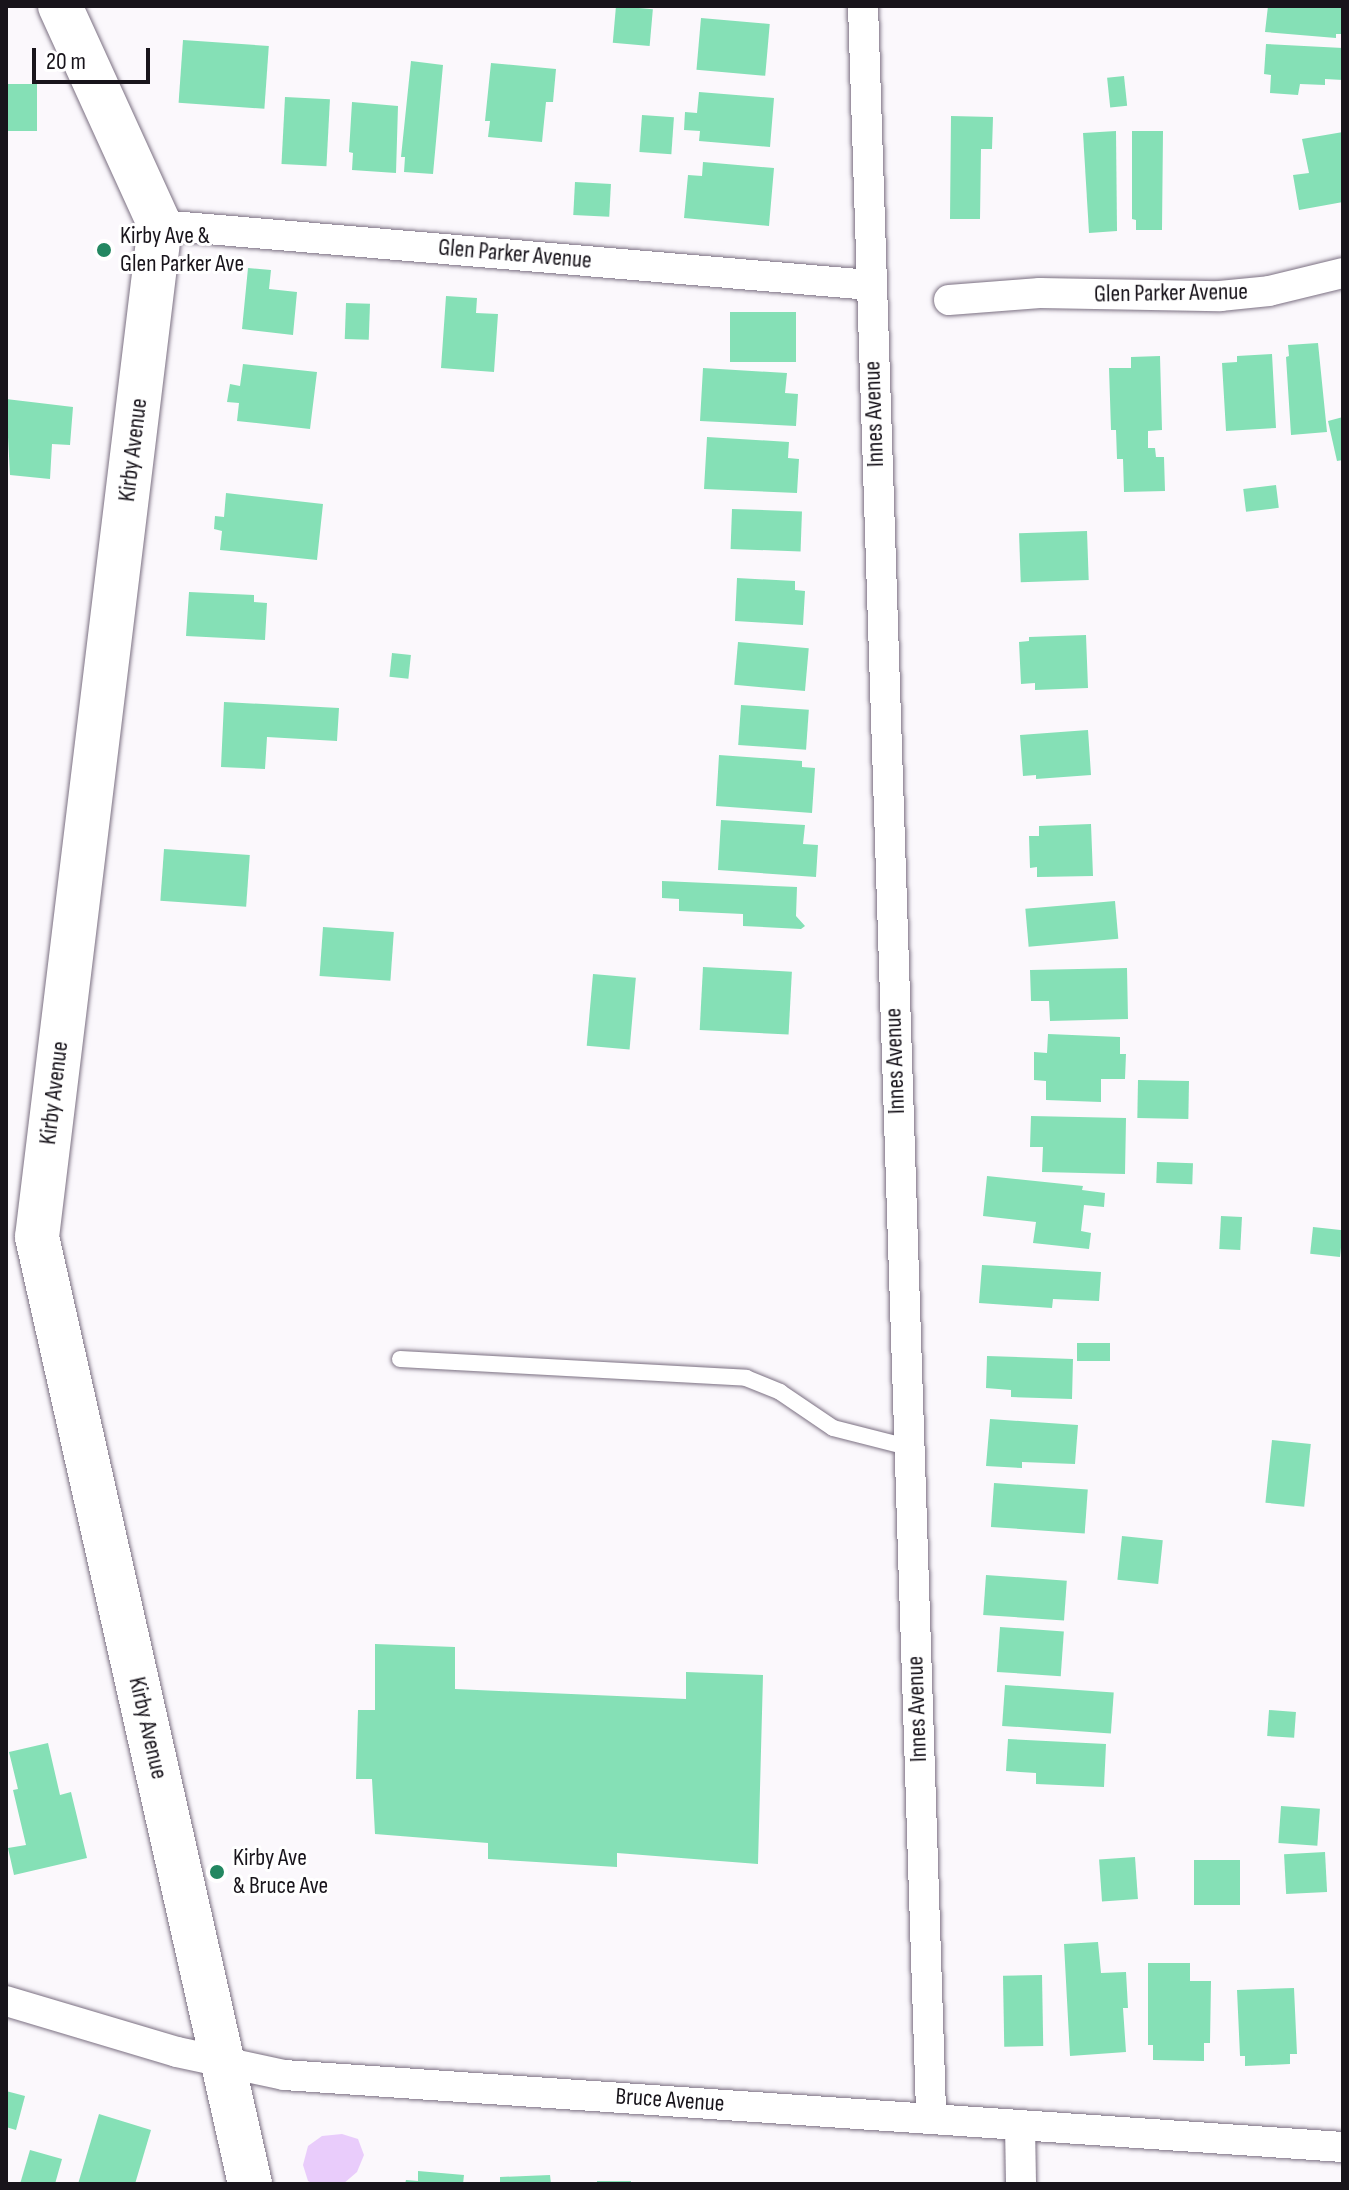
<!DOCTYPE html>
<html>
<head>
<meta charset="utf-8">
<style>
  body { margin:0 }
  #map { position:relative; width:1349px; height:2190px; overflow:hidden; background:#fbf8fc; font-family:"Sofia Sans Condensed",sans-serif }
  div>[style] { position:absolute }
  .green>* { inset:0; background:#e9ccfb }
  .building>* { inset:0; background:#85e0b6; transform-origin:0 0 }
  .roads { filter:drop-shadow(0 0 2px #7b7082) drop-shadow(0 0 2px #7b7082) }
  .lane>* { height:16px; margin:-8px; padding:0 8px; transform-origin:8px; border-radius:8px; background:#fff }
  .street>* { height:30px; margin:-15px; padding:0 15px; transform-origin:15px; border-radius:15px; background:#fff }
  .secondary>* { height:44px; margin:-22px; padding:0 22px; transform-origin:22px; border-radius:22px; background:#fff }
  .dots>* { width:22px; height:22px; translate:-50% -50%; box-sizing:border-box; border:4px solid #fff; border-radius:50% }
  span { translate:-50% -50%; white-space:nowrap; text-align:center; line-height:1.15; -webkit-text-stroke:6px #fff; paint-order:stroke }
  .poi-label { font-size:24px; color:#18141b }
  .left { translate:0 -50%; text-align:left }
  .street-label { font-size:24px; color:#18141b }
  .frame { position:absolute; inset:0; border:8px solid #18141b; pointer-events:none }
  .scale { position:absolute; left:32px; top:48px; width:118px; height:36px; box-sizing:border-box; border:4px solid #18141b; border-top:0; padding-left:10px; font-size:24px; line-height:28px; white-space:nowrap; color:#18141b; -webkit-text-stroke:6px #fff; paint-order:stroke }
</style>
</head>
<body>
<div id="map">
  <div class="green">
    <div style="clip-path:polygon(342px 2134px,358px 2139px,364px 2155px,357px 2172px,343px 2184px,314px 2184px,308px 2181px,303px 2165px,308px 2146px,322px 2136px)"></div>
  </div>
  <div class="building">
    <div style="left:616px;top:6px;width:37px;height:37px;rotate:5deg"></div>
    <div style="clip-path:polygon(1268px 6px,1343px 6px,1343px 34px,1336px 34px,1336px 38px,1265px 32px)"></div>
    <div style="left:701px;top:18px;width:69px;height:52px;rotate:5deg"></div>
    <div style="left:183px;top:40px;width:86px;height:63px;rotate:4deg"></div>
    <div style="clip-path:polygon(1266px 44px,1343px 48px,1343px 80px,1325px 79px,1325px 85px,1300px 84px,1298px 95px,1270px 93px,1271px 75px,1264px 74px)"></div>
    <div style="clip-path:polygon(411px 61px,443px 65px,433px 174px,404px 172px,405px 157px,401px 157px)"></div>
    <div style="clip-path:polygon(491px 63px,556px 69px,553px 102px,546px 102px,542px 142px,488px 137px,490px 121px,485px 121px)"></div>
    <div style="left:1124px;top:76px;width:30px;height:17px;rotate:84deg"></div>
    <div style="left:6px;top:84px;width:31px;height:47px"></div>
    <div style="clip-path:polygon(699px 92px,774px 98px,770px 147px,699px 141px,700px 131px,684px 130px,685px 112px,697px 113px)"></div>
    <div style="left:285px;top:97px;width:45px;height:67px;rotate:3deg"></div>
    <div style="clip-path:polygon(352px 102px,398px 106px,396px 173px,352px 170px,353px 153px,349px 152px)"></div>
    <div style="left:642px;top:115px;width:32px;height:37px;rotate:4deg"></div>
    <div style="clip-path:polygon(951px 116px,993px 117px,992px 149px,981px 149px,980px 219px,950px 219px)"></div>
    <div style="clip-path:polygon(1116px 131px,1117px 231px,1089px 233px,1083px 133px)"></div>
    <div style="clip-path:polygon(1132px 131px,1163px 131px,1162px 230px,1136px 230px,1136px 220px,1132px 219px)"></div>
    <div style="clip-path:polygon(1343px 132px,1343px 202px,1299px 210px,1293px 175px,1309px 173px,1302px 139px)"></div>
    <div style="clip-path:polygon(703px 162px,774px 168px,769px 226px,684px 218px,688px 175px,702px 176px)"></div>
    <div style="left:575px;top:182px;width:36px;height:33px;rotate:3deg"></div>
    <div style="clip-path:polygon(248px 268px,271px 270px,269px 289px,297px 292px,293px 335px,242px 329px)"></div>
    <div style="clip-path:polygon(446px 296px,477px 298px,476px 313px,498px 314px,494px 372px,441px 368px)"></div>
    <div style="left:346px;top:303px;width:24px;height:36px;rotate:2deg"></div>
    <div style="left:730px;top:312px;width:66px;height:50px"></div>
    <div style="clip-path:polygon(1318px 343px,1327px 432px,1291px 435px,1286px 357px,1289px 356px,1288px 345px)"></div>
    <div style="clip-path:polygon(1272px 354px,1276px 428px,1226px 431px,1222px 363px,1237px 362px,1237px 356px)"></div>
    <div style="clip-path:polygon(1160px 356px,1162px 430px,1148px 431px,1148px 448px,1155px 448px,1156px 457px,1164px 457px,1165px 491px,1124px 492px,1123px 459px,1117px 459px,1116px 430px,1111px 430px,1109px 368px,1131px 368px,1131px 357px)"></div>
    <div style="clip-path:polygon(243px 364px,317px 372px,310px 429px,237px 421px,239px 403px,227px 402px,230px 384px,240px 386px)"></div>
    <div style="clip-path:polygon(703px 368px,787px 373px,785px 393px,798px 394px,796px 426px,700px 421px)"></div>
    <div style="clip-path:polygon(6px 399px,73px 407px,70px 445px,52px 444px,50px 479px,10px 475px)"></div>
    <div style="clip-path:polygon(1343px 417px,1343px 460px,1337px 461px,1328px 421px)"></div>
    <div style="clip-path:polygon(707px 437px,789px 442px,788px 458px,799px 459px,797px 493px,704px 489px)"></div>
    <div style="left:1276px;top:485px;width:23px;height:33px;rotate:83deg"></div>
    <div style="clip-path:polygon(226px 493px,323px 504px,317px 560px,220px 550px,222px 531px,214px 529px,215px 516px,224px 517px)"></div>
    <div style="left:732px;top:509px;width:70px;height:40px;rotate:2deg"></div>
    <div style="left:1087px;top:531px;width:49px;height:68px;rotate:88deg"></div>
    <div style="clip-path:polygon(737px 578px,795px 581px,795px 590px,805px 591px,803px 625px,735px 621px)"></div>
    <div style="clip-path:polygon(189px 592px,254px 595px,254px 602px,267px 603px,265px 640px,186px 636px)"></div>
    <div style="clip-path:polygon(1086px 635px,1088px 688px,1035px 690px,1035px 683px,1021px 684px,1019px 642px,1029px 641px,1029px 637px)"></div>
    <div style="left:738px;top:642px;width:71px;height:43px;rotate:5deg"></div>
    <div style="left:392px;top:653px;width:19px;height:24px;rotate:6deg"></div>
    <div style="clip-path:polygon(224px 702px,339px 708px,337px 741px,267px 737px,265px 769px,221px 767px)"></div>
    <div style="left:741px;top:705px;width:68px;height:40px;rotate:4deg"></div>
    <div style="clip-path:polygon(1088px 730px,1091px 775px,1036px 779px,1036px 775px,1023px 776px,1020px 735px)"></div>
    <div style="clip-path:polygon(719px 755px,802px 761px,802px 767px,815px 768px,812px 813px,716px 806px)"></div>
    <div style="clip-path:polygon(721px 820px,805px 825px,803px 844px,818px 845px,816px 877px,718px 870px)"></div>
    <div style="clip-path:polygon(1091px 824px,1093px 876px,1037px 877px,1037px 867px,1030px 868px,1029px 836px,1039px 836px,1039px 826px)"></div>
    <div style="left:164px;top:849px;width:86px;height:52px;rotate:4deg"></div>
    <div style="clip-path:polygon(662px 881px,797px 887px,796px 916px,805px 926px,801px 929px,743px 926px,743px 914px,679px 911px,679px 899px,662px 898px)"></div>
    <div style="left:1115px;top:901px;width:38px;height:90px;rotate:85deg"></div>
    <div style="left:323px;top:927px;width:71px;height:49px;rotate:4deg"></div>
    <div style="left:703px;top:967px;width:89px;height:63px;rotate:3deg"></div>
    <div style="clip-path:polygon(1127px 968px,1128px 1019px,1050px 1021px,1049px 1001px,1031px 1001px,1030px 970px)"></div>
    <div style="left:593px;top:974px;width:43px;height:72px;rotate:5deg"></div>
    <div style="clip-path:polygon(1048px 1034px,1120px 1037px,1120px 1054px,1126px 1054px,1125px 1079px,1101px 1079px,1101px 1102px,1046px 1100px,1046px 1081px,1034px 1080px,1034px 1052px,1047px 1053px)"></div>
    <div style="left:1138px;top:1080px;width:51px;height:38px;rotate:1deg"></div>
    <div style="clip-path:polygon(1031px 1116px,1126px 1118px,1125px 1174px,1042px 1172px,1043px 1147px,1030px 1147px)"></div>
    <div style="left:1157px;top:1162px;width:36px;height:21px;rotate:2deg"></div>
    <div style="clip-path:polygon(987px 1176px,1083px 1186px,1082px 1190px,1105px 1193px,1104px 1207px,1084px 1205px,1081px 1231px,1091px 1233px,1089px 1249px,1033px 1243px,1036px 1222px,983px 1216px)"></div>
    <div style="left:1221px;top:1216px;width:21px;height:33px;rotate:3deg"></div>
    <div style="left:1313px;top:1227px;width:30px;height:27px;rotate:6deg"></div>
    <div style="clip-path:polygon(982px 1265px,1101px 1272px,1099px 1301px,1053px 1299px,1052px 1308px,979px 1303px)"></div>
    <div style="left:1077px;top:1343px;width:33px;height:18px"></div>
    <div style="clip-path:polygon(987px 1356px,1073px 1359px,1072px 1399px,1011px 1397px,1011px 1390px,986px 1388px)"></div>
    <div style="clip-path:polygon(990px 1419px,1078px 1425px,1075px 1464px,1022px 1462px,1022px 1468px,986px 1466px)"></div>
    <div style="left:1272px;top:1440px;width:39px;height:63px;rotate:6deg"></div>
    <div style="left:994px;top:1483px;width:94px;height:44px;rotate:4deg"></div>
    <div style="left:1122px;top:1536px;width:41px;height:44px;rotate:6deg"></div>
    <div style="left:986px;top:1575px;width:81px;height:40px;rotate:4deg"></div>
    <div style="left:1000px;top:1627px;width:64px;height:45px;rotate:4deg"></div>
    <div style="clip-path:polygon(375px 1644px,455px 1647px,455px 1689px,686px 1699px,686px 1672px,763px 1675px,758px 1864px,617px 1853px,617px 1867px,488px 1859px,488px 1843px,375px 1834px,372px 1779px,356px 1779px,358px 1710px,375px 1710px)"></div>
    <div style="left:1005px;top:1685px;width:109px;height:41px;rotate:4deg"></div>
    <div style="left:1269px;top:1710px;width:27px;height:26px;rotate:4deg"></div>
    <div style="clip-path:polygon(1008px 1739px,1106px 1744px,1104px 1787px,1036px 1784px,1036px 1773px,1006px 1771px)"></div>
    <div style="clip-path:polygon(48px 1743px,60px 1795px,71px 1792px,87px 1858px,14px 1875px,8px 1848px,26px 1845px,13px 1790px,18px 1789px,9px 1752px)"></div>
    <div style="left:1281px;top:1806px;width:39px;height:37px;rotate:4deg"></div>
    <div style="left:1325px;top:1852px;width:40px;height:41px;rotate:87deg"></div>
    <div style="left:1135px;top:1857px;width:42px;height:36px;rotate:86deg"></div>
    <div style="left:1194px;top:1860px;width:46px;height:45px"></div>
    <div style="clip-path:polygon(1098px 1942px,1101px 1973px,1126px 1972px,1128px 2008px,1123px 2008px,1126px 2052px,1070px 2056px,1064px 1944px)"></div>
    <div style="clip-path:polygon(1148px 1963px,1190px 1963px,1190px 1981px,1211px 1981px,1210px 2043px,1204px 2043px,1204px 2061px,1153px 2060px,1153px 2045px,1148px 2045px)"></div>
    <div style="left:1042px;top:1975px;width:71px;height:39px;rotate:89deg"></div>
    <div style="clip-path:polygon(1294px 1988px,1297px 2054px,1290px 2054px,1290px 2064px,1245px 2066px,1245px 2056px,1240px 2056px,1237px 1990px)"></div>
    <div style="clip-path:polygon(6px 2091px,25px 2096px,16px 2130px,6px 2127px)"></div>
    <div style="clip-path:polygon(99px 2114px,151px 2130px,135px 2184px,78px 2184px)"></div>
    <div style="clip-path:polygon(30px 2150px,62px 2159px,55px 2184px,20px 2184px)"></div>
    <div style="clip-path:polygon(418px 2171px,464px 2175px,463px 2184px,405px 2184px,406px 2180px,418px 2181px)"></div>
    <div style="clip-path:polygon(550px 2175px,551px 2184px,500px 2184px,500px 2177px)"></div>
    <div style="left:597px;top:2181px;width:34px;height:3px"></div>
  </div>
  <div class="roads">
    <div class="lane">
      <div style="left:400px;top:1359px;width:347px;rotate:3.1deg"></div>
      <div style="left:746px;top:1378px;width:37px;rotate:22deg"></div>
      <div style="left:780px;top:1392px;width:64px;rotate:34.2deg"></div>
      <div style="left:833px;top:1428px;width:77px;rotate:14.2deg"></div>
    </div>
    <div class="street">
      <div style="left:863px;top:6px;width:2111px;rotate:88.15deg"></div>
      <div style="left:160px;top:225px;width:713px;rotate:4.83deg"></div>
      <div style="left:949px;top:300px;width:91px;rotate:-4.4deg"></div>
      <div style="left:1040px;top:293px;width:180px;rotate:1deg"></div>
      <div style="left:1220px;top:296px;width:49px;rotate:-5.8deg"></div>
      <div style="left:1269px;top:291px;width:76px;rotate:-13.7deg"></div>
      <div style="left:6px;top:2001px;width:178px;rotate:16.6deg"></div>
      <div style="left:177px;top:2052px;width:109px;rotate:12.1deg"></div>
      <div style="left:284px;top:2075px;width:1061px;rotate:3.89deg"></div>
      <div style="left:1020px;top:2125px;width:59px;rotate:89deg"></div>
    </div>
    <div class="secondary">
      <div style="left:60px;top:6px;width:241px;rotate:65.5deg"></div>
      <div style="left:160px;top:225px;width:1019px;rotate:96.93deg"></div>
      <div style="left:37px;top:1237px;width:971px;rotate:77.32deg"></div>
    </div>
  </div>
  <div class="dots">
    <div style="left:104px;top:250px;background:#238761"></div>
    <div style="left:217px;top:1872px;background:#238761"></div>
  </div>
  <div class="poi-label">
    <span class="left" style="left:120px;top:250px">Kirby Ave &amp;<br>Glen Parker Ave</span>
    <span class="left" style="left:233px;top:1872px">Kirby Ave<br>&amp; Bruce Ave</span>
  </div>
  <div class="street-label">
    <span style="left:515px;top:254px;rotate:5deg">Glen Parker Avenue</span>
    <span style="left:1171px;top:293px;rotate:-1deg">Glen Parker Avenue</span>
    <span style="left:874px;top:414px;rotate:-92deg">Innes Avenue</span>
    <span style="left:133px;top:450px;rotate:-83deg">Kirby Avenue</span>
    <span style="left:895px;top:1061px;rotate:-92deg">Innes Avenue</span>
    <span style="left:54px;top:1093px;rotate:-83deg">Kirby Avenue</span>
    <span style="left:917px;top:1709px;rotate:-92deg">Innes Avenue</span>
    <span style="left:148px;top:1728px;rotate:77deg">Kirby Avenue</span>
    <span style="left:670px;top:2100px;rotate:4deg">Bruce Avenue</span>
  </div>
  <div class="frame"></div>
  <div class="scale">20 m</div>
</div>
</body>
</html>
